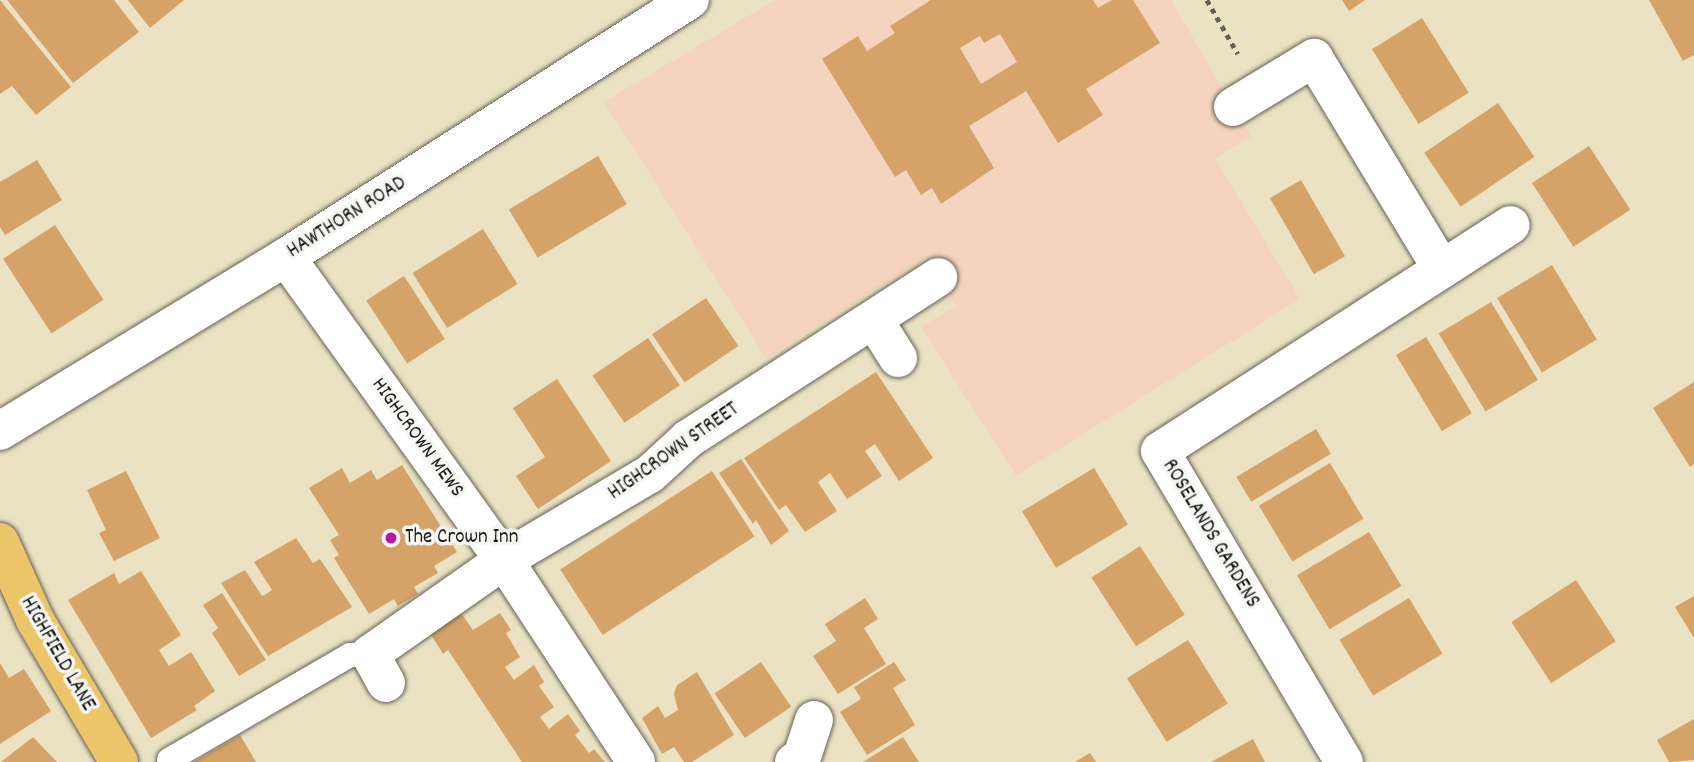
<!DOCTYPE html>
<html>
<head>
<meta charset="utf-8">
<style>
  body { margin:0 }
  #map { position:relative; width:1694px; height:762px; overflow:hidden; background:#ebe2c3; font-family:Dekko,sans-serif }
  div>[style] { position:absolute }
  .built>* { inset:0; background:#f4d4bf }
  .building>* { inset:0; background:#d5a267; transform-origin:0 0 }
  .path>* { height:4.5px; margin-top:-2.25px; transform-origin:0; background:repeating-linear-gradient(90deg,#646156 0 5px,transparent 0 10px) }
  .roads { filter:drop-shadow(0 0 2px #646156) drop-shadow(0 0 2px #646156) }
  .lane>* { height:24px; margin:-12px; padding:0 12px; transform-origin:12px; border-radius:12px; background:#fff }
  .street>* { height:38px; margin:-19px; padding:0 19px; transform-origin:19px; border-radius:19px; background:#fff }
  .primary>* { height:38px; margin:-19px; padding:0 19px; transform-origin:19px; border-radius:19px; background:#edc569 }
  .dots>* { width:19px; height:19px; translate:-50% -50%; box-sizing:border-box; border:4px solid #f6f6f2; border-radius:50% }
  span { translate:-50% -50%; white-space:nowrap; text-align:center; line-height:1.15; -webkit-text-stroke:7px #f6f6f2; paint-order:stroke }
  .street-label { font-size:21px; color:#1c1c1c }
  .poi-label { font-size:21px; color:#1c1c1c }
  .left { translate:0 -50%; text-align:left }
</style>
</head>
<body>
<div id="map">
  <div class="built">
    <div style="clip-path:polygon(775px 0,1171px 0,1251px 137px,1215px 158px,1300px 299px,1016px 476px,921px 327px,956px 306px,926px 258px,766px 358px,604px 102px)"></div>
  </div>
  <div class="building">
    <div style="clip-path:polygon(0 0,71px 87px,36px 115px,12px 86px,0 94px)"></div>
    <div style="clip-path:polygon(7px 0,114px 0,139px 32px,73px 83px)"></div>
    <div style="clip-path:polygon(128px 0,184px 0,150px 28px)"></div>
    <div style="clip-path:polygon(evenodd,931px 0,1093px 0,1098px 8px,1112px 0,1133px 0,1160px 43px,1086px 89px,1103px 115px,1058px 143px,1026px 91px,969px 126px,994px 168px,941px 204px,932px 188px,921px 195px,906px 170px,895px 177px,822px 59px,858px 36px,867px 51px,895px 33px,890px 26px,931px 0,1000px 34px,1017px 62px,981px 84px,960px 48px,980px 36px,984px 43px,1000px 34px)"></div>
    <div style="clip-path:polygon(1342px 0,1365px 0,1349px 11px)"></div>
    <div style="clip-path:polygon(1649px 0,1694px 0,1694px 55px,1683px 61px)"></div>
    <div style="left:1422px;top:18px;width:88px;height:59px;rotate:58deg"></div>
    <div style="left:1498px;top:103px;width:65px;height:89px;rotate:56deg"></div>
    <div style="left:1589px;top:146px;width:76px;height:68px;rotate:57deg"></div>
    <div style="left:598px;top:156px;width:56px;height:104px;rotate:59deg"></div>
    <div style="clip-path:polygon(37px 160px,62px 200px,5px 235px,0 227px,0 182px)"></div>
    <div style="left:1301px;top:180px;width:88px;height:36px;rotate:60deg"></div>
    <div style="left:55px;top:225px;width:89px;height:62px;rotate:57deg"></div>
    <div style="left:483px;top:229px;width:65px;height:83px;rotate:58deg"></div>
    <div style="left:1552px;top:265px;width:87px;height:64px;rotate:59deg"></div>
    <div style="left:404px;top:276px;width:75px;height:45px;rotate:57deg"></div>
    <div style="left:706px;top:298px;width:58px;height:65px;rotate:56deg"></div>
    <div style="left:1491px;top:302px;width:91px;height:61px;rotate:59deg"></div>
    <div style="left:1426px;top:337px;width:89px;height:35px;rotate:59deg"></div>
    <div style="left:648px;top:338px;width:57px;height:67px;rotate:56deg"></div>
    <div style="clip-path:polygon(876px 372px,933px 458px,899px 481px,875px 444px,865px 451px,882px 476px,847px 499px,830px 473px,818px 482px,837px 511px,805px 532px,786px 505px,779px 510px,744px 458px)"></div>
    <div style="clip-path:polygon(557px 379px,611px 461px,538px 509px,516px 476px,545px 457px,513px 408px)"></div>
    <div style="clip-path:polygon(1694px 382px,1694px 464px,1690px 467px,1653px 408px)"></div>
    <div style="left:1316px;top:429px;width:29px;height:93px;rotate:59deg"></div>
    <div style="clip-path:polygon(741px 459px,789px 531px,771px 545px,756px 520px,753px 524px,719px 473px)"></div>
    <div style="left:1330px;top:463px;width:65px;height:83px;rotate:59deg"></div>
    <div style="clip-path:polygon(402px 465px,457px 552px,434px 566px,438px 573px,414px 587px,418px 594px,398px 606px,394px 599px,369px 614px,334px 558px,339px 555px,330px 540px,339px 535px,309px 488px,342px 468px,350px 483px,371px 470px,377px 480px)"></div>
    <div style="left:1094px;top:468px;width:66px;height:84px;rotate:59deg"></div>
    <div style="clip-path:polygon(126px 471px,160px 538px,114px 561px,99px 533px,106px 530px,87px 490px)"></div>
    <div style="left:712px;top:471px;width:78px;height:181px;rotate:57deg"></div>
    <div style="left:1369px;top:532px;width:63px;height:84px;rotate:59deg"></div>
    <div style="clip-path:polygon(296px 538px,313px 563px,320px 559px,352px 607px,268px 656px,221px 583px,245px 570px,262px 596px,268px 593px,272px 590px,254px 562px)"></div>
    <div style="left:1140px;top:546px;width:82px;height:58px;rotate:57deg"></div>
    <div style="clip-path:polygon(141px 571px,181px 635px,159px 650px,169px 666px,191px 652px,215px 691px,194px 706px,197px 710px,151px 738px,68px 600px,114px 573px,119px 584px)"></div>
    <div style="left:1576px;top:580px;width:73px;height:77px;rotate:57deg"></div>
    <div style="clip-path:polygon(222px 593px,266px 660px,239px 676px,212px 633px,218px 628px,203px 605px)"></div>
    <div style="clip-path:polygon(1694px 596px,1694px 638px,1675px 607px)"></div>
    <div style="clip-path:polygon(865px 598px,878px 619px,864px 628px,886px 664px,838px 694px,813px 656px,836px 641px,825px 624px)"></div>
    <div style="left:1409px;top:598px;width:65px;height:81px;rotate:59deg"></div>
    <div style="clip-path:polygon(461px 613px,473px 630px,500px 613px,511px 630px,506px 633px,520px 657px,505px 667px,514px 680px,534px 665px,544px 682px,539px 686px,554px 707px,540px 717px,549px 729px,568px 714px,580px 731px,575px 735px,589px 753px,594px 749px,605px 762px,522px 762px,448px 650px,443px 654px,430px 633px)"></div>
    <div style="left:1188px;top:640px;width:75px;height:72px;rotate:58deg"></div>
    <div style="left:761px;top:662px;width:54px;height:56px;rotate:56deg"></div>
    <div style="clip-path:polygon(894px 662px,906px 680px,893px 688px,915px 725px,867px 755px,840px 712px,861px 699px,854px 687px)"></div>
    <div style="clip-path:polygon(0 663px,9px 678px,24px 669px,51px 711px,0 744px)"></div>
    <div style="clip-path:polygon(697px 672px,734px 735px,692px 762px,684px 762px,674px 747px,662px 754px,642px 718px,658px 706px,665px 718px,678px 710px,674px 694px,677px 685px)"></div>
    <div style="clip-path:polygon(1694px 719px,1694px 760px,1669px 762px,1657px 740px)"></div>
    <div style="clip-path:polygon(240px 735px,256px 762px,194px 762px)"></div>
    <div style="clip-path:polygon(33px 737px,57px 762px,1px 762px)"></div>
    <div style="clip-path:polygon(903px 737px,919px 762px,863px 762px)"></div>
    <div style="clip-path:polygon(1253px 739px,1265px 762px,1211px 762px)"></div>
    <div style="clip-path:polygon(1090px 753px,1096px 762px,1075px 762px)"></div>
  </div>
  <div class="path">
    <div style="left:1207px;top:0;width:62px;rotate:60.1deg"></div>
  </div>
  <div class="roads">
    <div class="lane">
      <div style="left:169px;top:760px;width:209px;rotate:-30.1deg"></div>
      <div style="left:350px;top:655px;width:20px;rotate:-3deg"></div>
    </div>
    <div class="street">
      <div style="left:1233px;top:107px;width:95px;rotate:-31.2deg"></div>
      <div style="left:1314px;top:58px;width:247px;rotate:58.8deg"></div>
      <div style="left:286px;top:257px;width:373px;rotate:54.3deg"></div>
      <div style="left:504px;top:560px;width:241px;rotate:56.8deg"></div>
      <div style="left:874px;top:320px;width:45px;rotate:57.7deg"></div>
      <div style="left:0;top:431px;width:335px;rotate:-31.3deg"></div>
      <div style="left:286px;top:257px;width:479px;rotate:-32.5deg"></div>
      <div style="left:386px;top:683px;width:33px;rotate:-119deg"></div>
      <div style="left:370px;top:654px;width:164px;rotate:-35deg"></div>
      <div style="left:504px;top:560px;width:169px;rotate:-30.5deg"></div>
      <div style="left:650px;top:474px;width:52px;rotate:-42.6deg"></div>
      <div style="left:688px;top:439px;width:298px;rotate:-32.9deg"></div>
      <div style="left:794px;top:762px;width:7px;rotate:-16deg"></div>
      <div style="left:801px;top:760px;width:42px;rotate:-72deg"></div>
      <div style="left:1344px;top:762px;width:361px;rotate:-120.6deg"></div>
      <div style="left:1160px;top:451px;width:417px;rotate:-32.8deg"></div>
    </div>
    <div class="primary">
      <div style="left:0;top:542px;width:85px;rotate:65.8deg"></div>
      <div style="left:35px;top:620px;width:165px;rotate:59.4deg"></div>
    </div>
  </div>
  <div class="dots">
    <div style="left:391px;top:538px;background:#b5179e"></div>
  </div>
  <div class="street-label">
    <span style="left:347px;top:218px;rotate:-32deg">HAWTHORN ROAD</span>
    <span style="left:417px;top:438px;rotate:54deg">HIGHCROWN MEWS</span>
    <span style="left:674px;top:452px;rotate:-35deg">HIGHCROWN STREET</span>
    <span style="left:1210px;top:534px;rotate:59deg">ROSELANDS GARDENS</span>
    <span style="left:57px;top:654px;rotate:60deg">HIGHFIELD LANE</span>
  </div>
  <div class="poi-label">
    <span class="left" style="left:405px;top:538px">The Crown Inn</span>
  </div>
</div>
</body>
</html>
